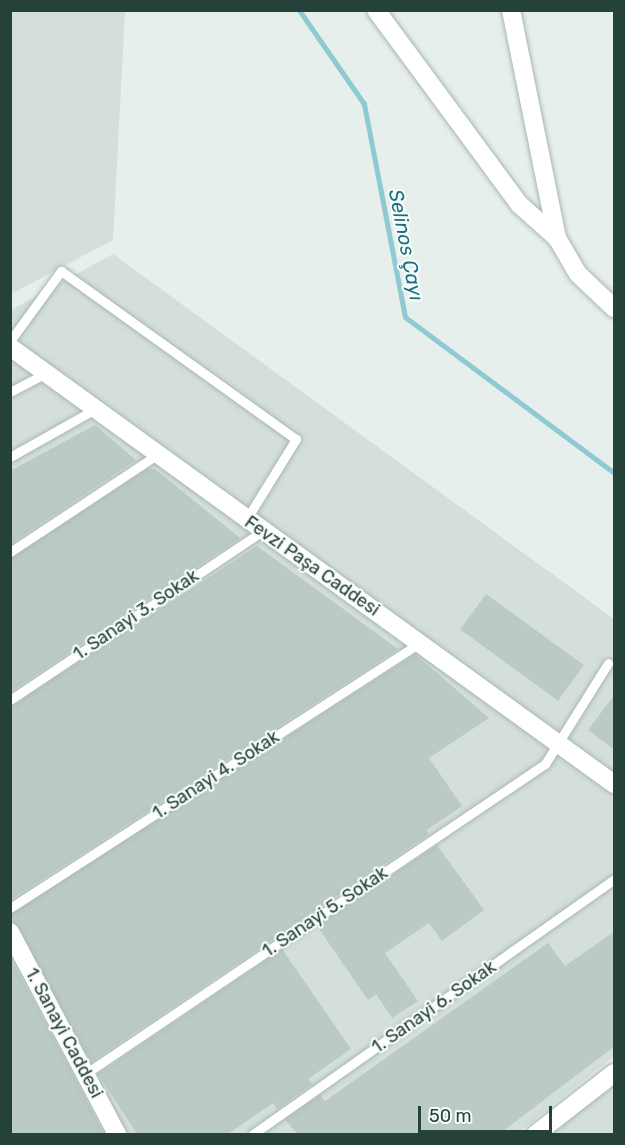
<!DOCTYPE html>
<html>
<head>
<meta charset="utf-8">
<style>
  body { margin:0 }
  #map { position:relative; width:625px; height:1145px; overflow:hidden; background:#e6efeb; font-family:Rubik,sans-serif }
  div>[style] { position:absolute }
  .built>* { inset:0; background:#d4dfda }
  .stream>* { height:5px; margin:-2.5px; padding:0 2.5px; transform-origin:2.5px; border-radius:2.5px; background:#8ec9d4 }
  .building>* { inset:0; background:#bbcac4; transform-origin:0 0 }
  .roads { filter:drop-shadow(0 0 2px #a8b8b2) drop-shadow(0 0 2px #a8b8b2) }
  .service>* { height:9px; margin:-4.5px; padding:0 4.5px; transform-origin:4.5px; border-radius:4.5px; background:#fff }
  .minor>* { height:18px; margin:-9px; padding:0 9px; transform-origin:9px; border-radius:9px; background:#fff }
  .tertiary>* { height:18px; margin:-9px; padding:0 9px; transform-origin:9px; border-radius:9px; background:#fff }
  span { translate:-50% -50%; white-space:nowrap; text-align:center; line-height:1.15; -webkit-text-stroke:4.5px #f7fbf9; paint-order:stroke }
  .street-label { font-size:18px; color:#24423a }
  .water-label { font-size:20px; color:#1c6f80; font-style:italic }
  .frame { position:absolute; inset:0; border:12px solid #24423a; pointer-events:none }
  .scale { position:absolute; left:418px; top:1106px; width:134px; height:27px; box-sizing:border-box; border:3px solid #24423a; border-top:0; padding-left:8px; font-size:18px; line-height:21px; white-space:nowrap; color:#24423a; -webkit-text-stroke:4px #f7fbf9; paint-order:stroke }
</style>
</head>
<body>
<div id="map">
  <div class="built">
    <div style="clip-path:polygon(11px 11px,125px 11px,113px 240px,11px 294px)"></div>
    <div style="clip-path:polygon(113px 254px,614px 619px,614px 1056px,517px 1134px,11px 1134px,11px 310px)"></div>
    <div style="clip-path:polygon(614px 1073px,614px 1134px,536px 1134px)"></div>
  </div>
  <div class="stream">
    <div style="left:299px;top:10px;width:114px;rotate:55.3deg"></div>
    <div style="left:364px;top:104px;width:217px;rotate:79.1deg"></div>
    <div style="left:405px;top:317px;width:261px;rotate:36.7deg"></div>
  </div>
  <div class="building">
    <div style="clip-path:polygon(95px 425px,136px 460px,10px 544px,10px 471px)"></div>
    <div style="clip-path:polygon(147px 469px,155px 469px,240px 538px,10px 692px,10px 559px)"></div>
    <div style="clip-path:polygon(257px 546px,398px 649px,10px 900px,10px 707px)"></div>
    <div style="left:486px;top:594px;width:121px;height:44px;rotate:36deg"></div>
    <div style="clip-path:polygon(415px 654px,489px 718px,429px 758px,462px 806px,427px 830px,429px 834px,91px 1062px,10px 915px)"></div>
    <div style="clip-path:polygon(615px 694px,615px 750px,588px 730px)"></div>
    <div style="clip-path:polygon(437px 845px,484px 910px,442px 941px,429px 923px,385px 953px,418px 1001px,392px 1018px,376px 994px,368px 1000px,317px 926px)"></div>
    <div style="clip-path:polygon(615px 931px,615px 1046px,499px 1134px,297px 1134px,285px 1119px,320px 1095px,325px 1101px,548px 943px,565px 966px)"></div>
    <div style="clip-path:polygon(282px 949px,351px 1049px,308px 1079px,312px 1084px,277px 1109px,273px 1103px,228px 1134px,137px 1134px,98px 1074px)"></div>
    <div style="clip-path:polygon(10px 957px,77px 1082px,104px 1134px,10px 1134px)"></div>
  </div>
  <div class="roads">
    <div class="service">
      <div style="left:10px;top:341px;width:87px;rotate:-53.9deg"></div>
      <div style="left:61px;top:271px;width:289px;rotate:35.6deg"></div>
      <div style="left:296px;top:439px;width:95px;rotate:121.7deg"></div>
      <div style="left:10px;top:392px;width:41px;rotate:-27.8deg"></div>
      <div style="left:10px;top:457px;width:100px;rotate:-29.4deg"></div>
      <div style="left:10px;top:552px;width:178px;rotate:-33.5deg"></div>
      <div style="left:10px;top:700px;width:303px;rotate:-33.8deg"></div>
      <div style="left:10px;top:908px;width:490px;rotate:-32.9deg"></div>
      <div style="left:85px;top:1074px;width:555px;rotate:-33.98deg"></div>
      <div style="left:545px;top:764px;width:119px;rotate:-58deg"></div>
      <div style="left:253px;top:1134px;width:442px;rotate:-35.2deg"></div>
    </div>
    <div class="minor">
      <div style="left:376px;top:10px;width:242px;rotate:53.6deg"></div>
      <div style="left:520px;top:205px;width:50px;rotate:41.7deg"></div>
      <div style="left:511px;top:10px;width:233px;rotate:78.6deg"></div>
      <div style="left:557px;top:238px;width:42px;rotate:59.7deg"></div>
      <div style="left:578px;top:274px;width:50px;rotate:43.4deg"></div>
    </div>
    <div class="tertiary">
      <div style="left:10px;top:347px;width:746px;rotate:35.89deg"></div>
      <div style="left:10px;top:932px;width:229px;rotate:62.1deg"></div>
      <div style="left:536px;top:1134px;width:99px;rotate:-38deg"></div>
    </div>
  </div>
  <div class="street-label">
    <span style="left:312px;top:566px;rotate:35deg">Fevzi Paşa Caddesi</span>
    <span style="left:136px;top:615px;rotate:-34deg">1. Sanayi 3. Sokak</span>
    <span style="left:216px;top:775px;rotate:-33deg">1. Sanayi 4. Sokak</span>
    <span style="left:325px;top:912px;rotate:-34deg">1. Sanayi 5. Sokak</span>
    <span style="left:434px;top:1007px;rotate:-35deg">1. Sanayi 6. Sokak</span>
    <span style="left:64px;top:1033px;rotate:62deg">1. Sanayi Caddesi</span>
  </div>
  <div class="water-label">
    <span style="left:406px;top:245px;rotate:79deg">Selinos Çayı</span>
  </div>
  <div class="frame"></div>
  <div class="scale">50 m</div>
</div>
</body>
</html>
